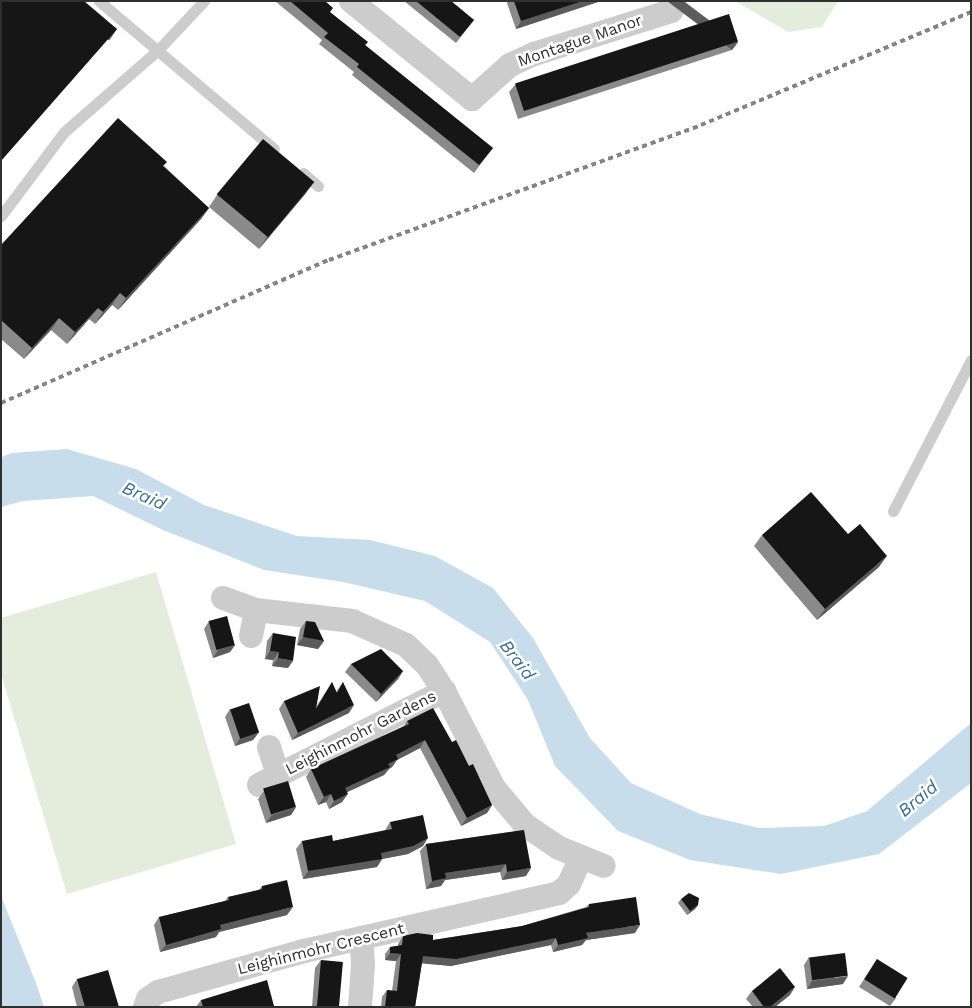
<!DOCTYPE html>
<html>
<head>
<meta charset="utf-8">
<style>
  body { margin:0 }
  #map { position:relative; width:972px; height:1008px; overflow:hidden; background:#fff; font-family:"Work Sans",sans-serif }
  div>[style] { position:absolute }
  .green>* { inset:0; background:#e4ecdc }
  .water>* { inset:0; background:#c8ddec }
  .lane>* { height:11px; margin:-5.5px; padding:0 5.5px; transform-origin:5.5px; border-radius:5.5px; background:#ccc }
  .street>* { height:24px; margin:-12px; padding:0 12px; transform-origin:12px; border-radius:12px; background:#ccc }
  .rail>* { height:4px; margin-top:-2px; transform-origin:0; background:repeating-linear-gradient(90deg,#848484 0 5px,transparent 0 9px) }
  .wall>* { inset:0; background:#8a8a8a }
  .shaded-wall>* { inset:0; background:#5c5c5c; transform-origin:0 0 }
  .building>* { inset:0; background:#161616; transform-origin:0 0 }
  span { translate:-50% -50%; white-space:nowrap; text-align:center; line-height:1.15; -webkit-text-stroke:5px #fff; paint-order:stroke }
  .street-label { font-size:16px; color:#2f2f2f }
  .water-label { font-size:18px; color:#3c6e91; font-style:italic }
  .frame { position:absolute; inset:0; border:2px solid #2f2f2f; pointer-events:none }
</style>
</head>
<body>
<div id="map">
  <div class="green">
    <div style="clip-path:polygon(735px 1px,838px 1px,822px 27px,788px 32px)"></div>
    <div style="clip-path:polygon(156px 572px,236px 844px,67px 894px,1px 674px,1px 618px)"></div>
  </div>
  <div class="water">
    <div style="clip-path:polygon(67px 449px,136px 469px,204px 505px,297px 536px,370px 540px,435px 556px,493px 588px,533px 638px,590px 738px,631px 783px,700px 814px,759px 828px,824px 826px,867px 811px,971px 723px,971px 783px,879px 854px,781px 874px,690px 860px,618px 831px,555px 766px,528px 700px,490px 642px,425px 601px,343px 582px,264px 570px,163px 530px,93px 496px,23px 501px,1px 507px,1px 457px,12px 453px)"></div>
    <div style="clip-path:polygon(1px 896px,36px 983px,44px 1007px,1px 1007px)"></div>
  </div>
  <div class="lane">
    <div style="left:99px;top:1px;width:229px;rotate:40.2deg"></div>
    <div style="left:303px;top:173px;width:20px;rotate:41deg"></div>
    <div style="left:1px;top:216px;width:105px;rotate:-53.1deg"></div>
    <div style="left:64px;top:132px;width:123px;rotate:-41.1deg"></div>
    <div style="left:157px;top:51px;width:69px;rotate:-46.8deg"></div>
    <div style="left:893px;top:511px;width:170px;rotate:-62.7deg"></div>
  </div>
  <div class="street">
    <div style="left:351px;top:1px;width:156px;rotate:39deg"></div>
    <div style="left:472px;top:99px;width:51px;rotate:-41.8deg"></div>
    <div style="left:510px;top:65px;width:26px;rotate:-25deg"></div>
    <div style="left:534px;top:54px;width:144px;rotate:-17.4deg"></div>
    <div style="left:223px;top:598px;width:35px;rotate:20deg"></div>
    <div style="left:256px;top:610px;width:97px;rotate:6.5deg"></div>
    <div style="left:352px;top:621px;width:59px;rotate:24deg"></div>
    <div style="left:406px;top:645px;width:29px;rotate:44deg"></div>
    <div style="left:427px;top:665px;width:31px;rotate:57deg"></div>
    <div style="left:444px;top:691px;width:109px;rotate:62.7deg"></div>
    <div style="left:494px;top:788px;width:48px;rotate:50deg"></div>
    <div style="left:525px;top:825px;width:41px;rotate:34.1deg"></div>
    <div style="left:559px;top:848px;width:48px;rotate:21.8deg"></div>
    <div style="left:251px;top:636px;width:26px;rotate:-79deg"></div>
    <div style="left:269px;top:747px;width:29px;rotate:72deg"></div>
    <div style="left:259px;top:785px;width:208px;rotate:-26.9deg"></div>
    <div style="left:145px;top:1007px;width:9px;rotate:-69deg"></div>
    <div style="left:148px;top:999px;width:12px;rotate:-35deg"></div>
    <div style="left:158px;top:992px;width:152px;rotate:-15.7deg"></div>
    <div style="left:304px;top:951px;width:262px;rotate:-12.8deg"></div>
    <div style="left:559px;top:893px;width:13px;rotate:-42deg"></div>
    <div style="left:569px;top:884px;width:27px;rotate:-66deg"></div>
    <div style="left:360px;top:1007px;width:43px;rotate:-86deg"></div>
    <div style="left:363px;top:964px;width:26px;rotate:-94deg"></div>
  </div>
  <div class="rail">
    <div style="left:1px;top:403px;width:358px;rotate:-23.6deg"></div>
    <div style="left:329px;top:260px;width:396px;rotate:-19.9deg"></div>
    <div style="left:701px;top:125px;width:293px;rotate:-22.7deg"></div>
  </div>
  <div class="wall">
    <div style="clip-path:polygon(275px 1px,325px 1px,330px 13px,365px 45px,493px 148px,474px 173px,352px 75px,354px 72px,319px 44px,322px 40px)"></div>
    <div style="clip-path:polygon(404px 1px,451px 1px,474px 20px,456px 43px)"></div>
    <div style="clip-path:polygon(508px 1px,601px 1px,516px 29px,507px 3px)"></div>
    <div style="clip-path:polygon(738px 42px,732px 50px,518px 119px,509px 92px,515px 85px)"></div>
    <div style="clip-path:polygon(164px 166px,209px 208px,201px 219px,118px 310px,112px 305px,95px 324px,89px 319px,67px 344px,51px 330px,24px 359px,1px 339px,1px 245px)"></div>
    <div style="clip-path:polygon(306px 193px,259px 249px,209px 207px,217px 195px)"></div>
    <div style="clip-path:polygon(848px 534px,879px 567px,817px 620px,754px 546px,762px 535px)"></div>
    <div style="clip-path:polygon(209px 621px,235px 645px,230px 652px,213px 658px,204px 629px)"></div>
    <div style="clip-path:polygon(306px 621px,324px 641px,318px 649px,297px 645px,300px 629px)"></div>
    <div style="clip-path:polygon(273px 633px,288px 668px,272px 666px,273px 660px,265px 659px,267px 641px)"></div>
    <div style="clip-path:polygon(351px 664px,403px 671px,398px 679px,376px 702px,345px 672px)"></div>
    <div style="clip-path:polygon(332px 682px,336px 692px,343px 682px,349px 713px,292px 740px,279px 709px,284px 701px,316px 707px)"></div>
    <div style="clip-path:polygon(230px 709px,259px 732px,253px 740px,235px 746px,225px 717px)"></div>
    <div style="clip-path:polygon(407px 721px,452px 742px,469px 766px,492px 805px,487px 813px,461px 826px,420px 748px,397px 760px,392px 767px,389px 769px,384px 775px,347px 792px,342px 802px,329px 809px,326px 802px,318px 805px,306px 777px,311px 769px,404px 726px)"></div>
    <div style="clip-path:polygon(264px 791px,296px 807px,291px 815px,266px 823px,258px 799px)"></div>
    <div style="clip-path:polygon(390px 822px,423px 846px,408px 854px,382px 859px,377px 867px,303px 879px,296px 849px,302px 841px,333px 841px,385px 830px)"></div>
    <div style="clip-path:polygon(524px 830px,526px 876px,502px 880px,500px 872px,445px 880px,441px 886px,426px 889px,420px 851px,426px 844px)"></div>
    <div style="clip-path:polygon(262px 886px,287px 915px,219px 932px,216px 937px,160px 952px,154px 925px,159px 917px,225px 901px,228px 897px,259px 890px)"></div>
    <div style="clip-path:polygon(681px 899px,698px 905px,695px 909px,687px 915px,678px 903px)"></div>
    <div style="clip-path:polygon(589px 904px,635px 933px,586px 940px,582px 945px,553px 952px,551px 945px,451px 966px,422px 963px,415px 1007px,381px 1007px,382px 997px,387px 990px,392px 991px,396px 961px,385px 960px,385px 954px,390px 947px,398px 946px,398px 944px,403px 936px,433px 940px,522px 926px,586px 907px)"></div>
    <div style="clip-path:polygon(809px 957px,843px 984px,807px 989px,804px 965px)"></div>
    <div style="clip-path:polygon(877px 959px,896px 998px,890px 1006px,859px 987px)"></div>
    <div style="clip-path:polygon(321px 960px,339px 1007px,312px 1007px,315px 968px)"></div>
    <div style="clip-path:polygon(77px 979px,119px 1007px,77px 1007px,72px 987px)"></div>
    <div style="clip-path:polygon(752px 991px,790px 995px,775px 1007px,753px 1007px,746px 999px)"></div>
    <div style="clip-path:polygon(201px 1000px,274px 1007px,196px 1007px)"></div>
  </div>
  <div class="shaded-wall">
    <div style="clip-path:polygon(583px 1px,601px 1px,516px 29px,521px 21px)"></div>
    <div style="left:117px;top:29px;width:14px;height:176px;rotate:124deg"></div>
    <div style="left:738px;top:42px;width:10px;height:226px;rotate:127deg"></div>
    <div style="clip-path:polygon(314px 182px,306px 193px,259px 249px,267px 237px)"></div>
    <div style="clip-path:polygon(209px 208px,201px 219px,118px 310px,126px 298px)"></div>
    <div style="clip-path:polygon(120px 293px,112px 305px,95px 324px,103px 312px)"></div>
    <div style="clip-path:polygon(98px 308px,89px 319px,67px 344px,75px 332px)"></div>
    <div style="clip-path:polygon(59px 318px,51px 330px,24px 359px,32px 348px)"></div>
    <div style="clip-path:polygon(887px 556px,879px 567px,817px 620px,825px 609px)"></div>
    <div style="clip-path:polygon(303px 637px,324px 641px,318px 649px,297px 645px)"></div>
    <div style="clip-path:polygon(235px 645px,230px 652px,213px 658px,218px 650px)"></div>
    <div style="clip-path:polygon(270px 651px,279px 652px,273px 660px,265px 659px)"></div>
    <div style="clip-path:polygon(278px 658px,293px 661px,288px 668px,272px 666px)"></div>
    <div style="clip-path:polygon(403px 671px,398px 679px,376px 702px,381px 694px)"></div>
    <div style="clip-path:polygon(354px 705px,349px 713px,292px 740px,298px 733px)"></div>
    <div style="clip-path:polygon(259px 732px,253px 740px,235px 746px,240px 738px)"></div>
    <div style="clip-path:polygon(425px 740px,420px 748px,397px 760px,392px 767px,389px 769px,384px 775px,339px 796px,345px 788px,388px 764px,396px 755px)"></div>
    <div style="clip-path:polygon(331px 794px,326px 802px,318px 805px,324px 797px)"></div>
    <div style="clip-path:polygon(348px 794px,342px 802px,329px 809px,334px 801px)"></div>
    <div style="clip-path:polygon(492px 805px,487px 813px,461px 826px,467px 818px)"></div>
    <div style="clip-path:polygon(296px 807px,291px 815px,266px 823px,272px 815px)"></div>
    <div style="clip-path:polygon(428px 838px,423px 846px,408px 854px,382px 859px,377px 867px,303px 879px,308px 871px)"></div>
    <div style="clip-path:polygon(506px 864px,500px 872px,445px 880px,441px 886px,426px 889px,432px 881px,445px 873px)"></div>
    <div style="clip-path:polygon(531px 868px,526px 876px,502px 880px,507px 872px)"></div>
    <div style="clip-path:polygon(698px 905px,695px 909px,687px 915px,690px 911px)"></div>
    <div style="clip-path:polygon(293px 907px,287px 915px,219px 932px,216px 937px,160px 952px,166px 945px,220px 925px)"></div>
    <div style="clip-path:polygon(640px 925px,635px 933px,586px 940px,582px 945px,553px 952px,558px 945px,586px 933px)"></div>
    <div style="clip-path:polygon(556px 938px,551px 945px,451px 966px,418px 963px,423px 956px)"></div>
    <div style="clip-path:polygon(390px 953px,401px 954px,396px 961px,385px 960px)"></div>
    <div style="clip-path:polygon(848px 976px,843px 984px,807px 989px,812px 981px)"></div>
    <div style="clip-path:polygon(795px 987px,790px 995px,775px 1007px,770px 1007px)"></div>
  </div>
  <div class="building">
    <div style="clip-path:polygon(1px 1px,84px 1px,117px 29px,1px 161px)"></div>
    <div style="clip-path:polygon(290px 1px,325px 1px,333px 8px,330px 12px,368px 42px,365px 45px,493px 148px,479px 165px,357px 67px,359px 64px,324px 37px,328px 33px)"></div>
    <div style="clip-path:polygon(416px 1px,451px 1px,474px 20px,460px 37px)"></div>
    <div style="clip-path:polygon(514px 1px,583px 1px,521px 21px)"></div>
    <div style="left:729px;top:14px;width:29px;height:225px;rotate:72deg"></div>
    <div style="clip-path:polygon(118px 118px,167px 162px,163px 166px,209px 208px,126px 298px,120px 293px,103px 312px,98px 308px,75px 332px,59px 318px,32px 348px,1px 320px,1px 245px)"></div>
    <div style="left:263px;top:139px;width:67px;height:72px;rotate:40deg"></div>
    <div style="clip-path:polygon(811px 492px,848px 534px,860px 524px,887px 556px,825px 609px,762px 535px)"></div>
    <div style="left:227px;top:616px;width:30px;height:19px;rotate:75deg"></div>
    <div style="clip-path:polygon(306px 621px,315px 622px,324px 641px,303px 637px)"></div>
    <div style="clip-path:polygon(273px 633px,296px 637px,293px 661px,278px 658px,279px 652px,270px 651px)"></div>
    <div style="clip-path:polygon(381px 649px,403px 671px,381px 694px,351px 664px)"></div>
    <div style="clip-path:polygon(332px 682px,337px 693px,343px 682px,354px 705px,298px 733px,284px 701px,320px 686px,316px 709px)"></div>
    <div style="left:249px;top:703px;width:31px;height:20px;rotate:71deg"></div>
    <div style="clip-path:polygon(433px 708px,452px 742px,456px 740px,469px 766px,473px 764px,492px 805px,467px 818px,425px 740px,396px 755px,398px 759px,388px 764px,390px 767px,345px 788px,348px 794px,334px 801px,331px 794px,324px 797px,311px 769px,409px 724px,407px 721px)"></div>
    <div style="left:288px;top:781px;width:27px;height:26px;rotate:73deg"></div>
    <div style="clip-path:polygon(423px 815px,428px 838px,413px 846px,381px 853px,382px 859px,308px 871px,302px 841px,332px 835px,333px 841px,392px 829px,390px 822px)"></div>
    <div style="clip-path:polygon(524px 830px,531px 868px,507px 872px,506px 864px,445px 873px,446px 878px,432px 881px,426px 844px)"></div>
    <div style="clip-path:polygon(287px 880px,293px 907px,220px 925px,221px 929px,166px 945px,159px 917px,229px 900px,228px 897px,262px 889px,262px 886px)"></div>
    <div style="clip-path:polygon(689px 893px,699px 898px,698px 905px,690px 911px,681px 899px)"></div>
    <div style="clip-path:polygon(636px 897px,640px 925px,586px 933px,588px 938px,558px 945px,556px 938px,456px 959px,423px 956px,415px 1007px,385px 1007px,387px 990px,397px 991px,401px 954px,390px 953px,390px 947px,402px 945px,403px 936px,417px 933px,433px 935px,433px 940px,522px 926px,589px 907px,589px 904px)"></div>
    <div style="left:845px;top:953px;width:23px;height:36px;rotate:83deg"></div>
    <div style="left:877px;top:959px;width:36px;height:24px;rotate:32deg"></div>
    <div style="left:321px;top:960px;width:22px;height:47px;rotate:5deg"></div>
    <div style="clip-path:polygon(780px 968px,795px 987px,770px 1007px,764px 1007px,752px 991px)"></div>
    <div style="clip-path:polygon(108px 970px,119px 1007px,85px 1007px,77px 979px)"></div>
    <div style="clip-path:polygon(267px 980px,274px 1006px,203px 1007px,201px 1000px)"></div>
  </div>
  <div class="street-label">
    <span style="left:580px;top:41px;rotate:-19deg">Montague Manor</span>
    <span style="left:361px;top:733px;rotate:-27deg">Leighinmohr Gardens</span>
    <span style="left:321px;top:949px;rotate:-14deg">Leighinmohr Crescent</span>
  </div>
  <div class="water-label">
    <span style="left:144px;top:496px;rotate:24deg">Braid</span>
    <span style="left:517px;top:660px;rotate:53deg">Braid</span>
    <span style="left:918px;top:799px;rotate:-40deg">Braid</span>
  </div>
  <div class="frame"></div>
</div>
</body>
</html>
